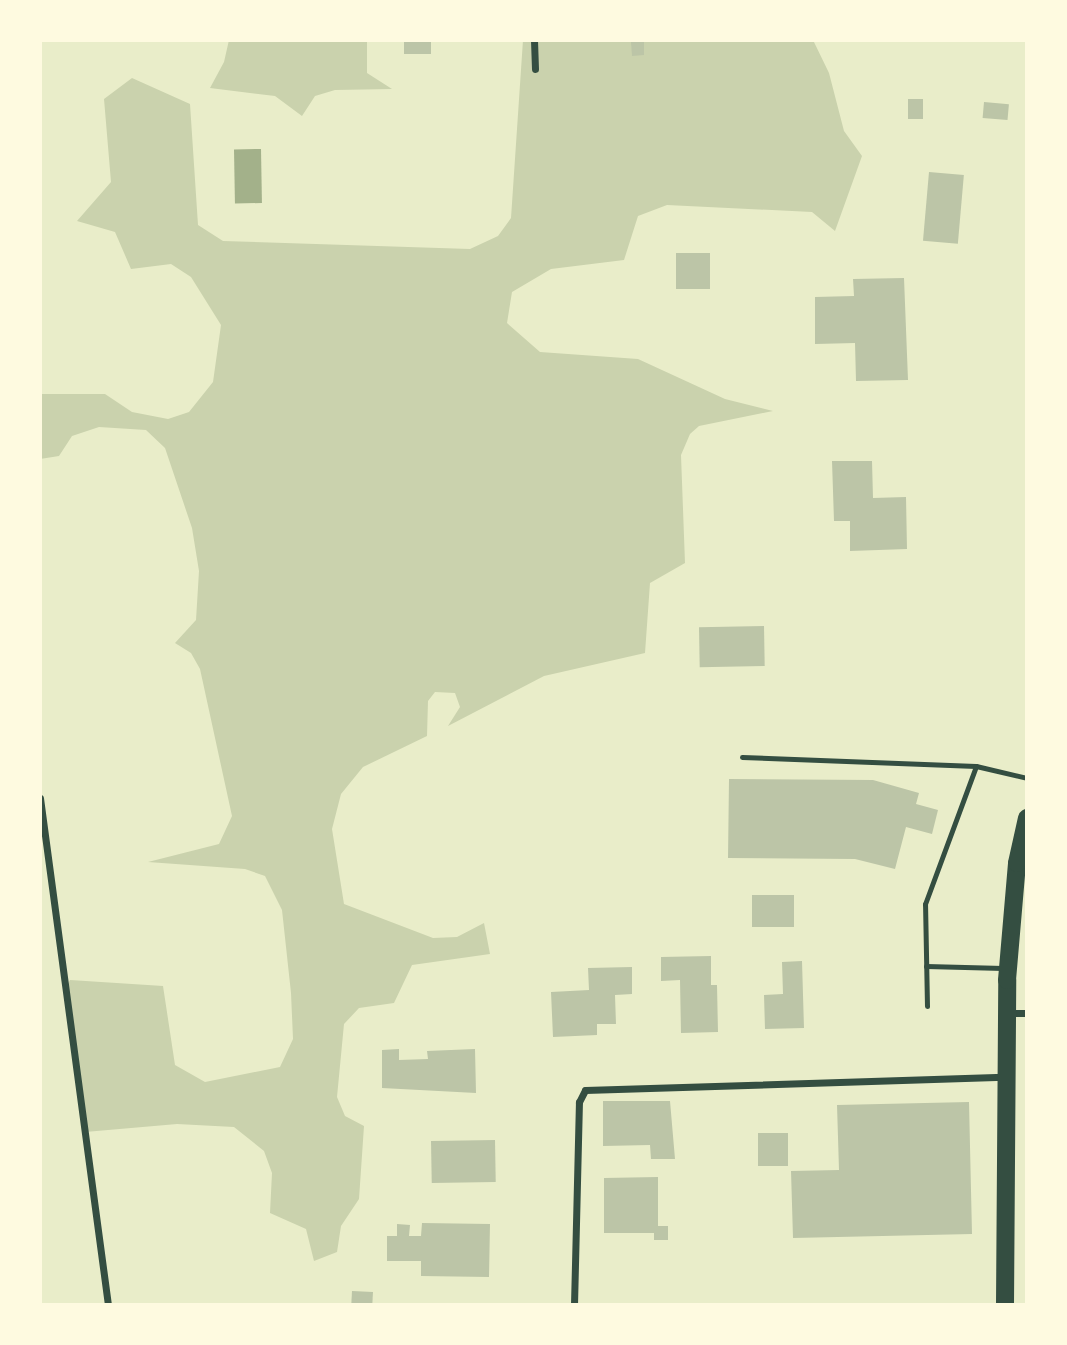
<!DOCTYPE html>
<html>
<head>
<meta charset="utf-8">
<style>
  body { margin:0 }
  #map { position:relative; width:1067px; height:1345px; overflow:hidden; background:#e9edc9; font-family:Cabin,sans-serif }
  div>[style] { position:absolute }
  .green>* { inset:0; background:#cad2ad }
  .water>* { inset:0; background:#a3b18a; transform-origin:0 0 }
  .building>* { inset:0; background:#bcc5a7; transform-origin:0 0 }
  .service>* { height:5px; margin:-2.5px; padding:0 2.5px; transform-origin:2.5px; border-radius:2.5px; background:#344e41 }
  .minor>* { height:7px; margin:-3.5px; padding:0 3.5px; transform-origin:3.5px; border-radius:3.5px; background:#344e41 }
  .primary>* { height:18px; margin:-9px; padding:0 9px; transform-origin:9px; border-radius:9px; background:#344e41 }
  span { translate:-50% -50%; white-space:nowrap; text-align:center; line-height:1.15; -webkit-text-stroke:6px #fefae0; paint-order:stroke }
  .frame { position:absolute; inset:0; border:42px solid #fefae0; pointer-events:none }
</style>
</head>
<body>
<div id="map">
  <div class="green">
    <div style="clip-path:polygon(229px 40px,367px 40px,367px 73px,392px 89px,335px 90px,315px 96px,302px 116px,275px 96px,210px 88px,224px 62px)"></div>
    <div style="clip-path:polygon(523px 40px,813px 40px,829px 73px,844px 131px,862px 156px,835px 231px,812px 212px,667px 205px,638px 216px,624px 260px,551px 269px,512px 292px,507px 323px,540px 352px,638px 359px,725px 399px,773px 411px,699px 426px,690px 434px,681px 455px,685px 563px,650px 583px,645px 653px,544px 676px,448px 726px,460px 707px,455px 693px,435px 692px,428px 701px,427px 736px,363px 767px,341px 794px,332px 829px,344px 904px,433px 938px,457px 937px,484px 923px,490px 954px,412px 965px,394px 1003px,359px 1008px,344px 1024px,337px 1097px,345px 1116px,364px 1126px,359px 1199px,341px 1226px,337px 1252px,314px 1261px,306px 1229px,270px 1213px,272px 1173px,264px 1151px,234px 1127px,177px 1124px,85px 1132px,65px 989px,70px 980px,163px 986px,175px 1065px,205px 1082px,280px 1067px,293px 1039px,291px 993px,282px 910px,265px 876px,245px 869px,148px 862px,219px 844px,232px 816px,200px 669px,191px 653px,175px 643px,196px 620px,199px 571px,192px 528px,165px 448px,146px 430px,99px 427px,72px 436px,59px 456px,40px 459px,40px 394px,105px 394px,132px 412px,168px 419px,189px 412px,213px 382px,221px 325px,191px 277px,171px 264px,131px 269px,115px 232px,77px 221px,111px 182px,104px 99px,132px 78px,190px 104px,198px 225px,223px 241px,470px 249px,498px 236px,511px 218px)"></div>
  </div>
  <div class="water">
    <div style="left:261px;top:149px;width:54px;height:27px;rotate:89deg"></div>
  </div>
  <div class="building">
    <div style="left:404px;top:40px;width:27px;height:14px"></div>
    <div style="clip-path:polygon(631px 42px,644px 42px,644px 55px,632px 56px)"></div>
    <div style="left:908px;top:99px;width:15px;height:20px"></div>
    <div style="left:984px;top:102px;width:25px;height:16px;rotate:5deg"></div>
    <div style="left:929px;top:172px;width:35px;height:69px;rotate:5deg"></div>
    <div style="left:676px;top:253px;width:34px;height:36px"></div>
    <div style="clip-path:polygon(904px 278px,908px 380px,856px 381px,855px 343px,815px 344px,815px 297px,854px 296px,853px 279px)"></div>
    <div style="clip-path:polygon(832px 461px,872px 461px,873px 498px,906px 497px,907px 549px,850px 551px,850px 521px,834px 521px)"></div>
    <div style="left:764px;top:626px;width:40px;height:65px;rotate:89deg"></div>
    <div style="clip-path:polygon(729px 779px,873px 780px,919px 793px,916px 804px,938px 810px,932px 834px,906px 827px,895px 869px,855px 859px,728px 858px)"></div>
    <div style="left:752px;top:895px;width:42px;height:32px"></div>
    <div style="clip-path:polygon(711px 956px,711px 985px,717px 985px,718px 1032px,681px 1033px,680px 980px,661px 981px,661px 957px)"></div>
    <div style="clip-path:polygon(802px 961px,804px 1028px,765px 1029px,764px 995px,783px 994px,782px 962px)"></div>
    <div style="clip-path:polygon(632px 967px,632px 994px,615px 995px,616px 1024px,597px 1024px,597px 1035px,553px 1037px,551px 992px,589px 990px,588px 968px)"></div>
    <div style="clip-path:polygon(399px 1049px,399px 1060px,428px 1059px,427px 1051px,475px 1049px,476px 1093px,382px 1088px,382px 1050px)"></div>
    <div style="clip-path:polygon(603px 1101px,670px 1101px,675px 1159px,651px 1159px,650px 1145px,603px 1146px)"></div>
    <div style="clip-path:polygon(969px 1102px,972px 1234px,793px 1238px,791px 1171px,839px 1170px,837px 1105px)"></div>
    <div style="left:758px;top:1133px;width:30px;height:33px"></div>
    <div style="left:495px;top:1140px;width:42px;height:64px;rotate:89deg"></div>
    <div style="clip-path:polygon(658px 1177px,658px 1226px,668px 1226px,668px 1240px,654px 1240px,654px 1233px,604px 1233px,604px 1178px)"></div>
    <div style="clip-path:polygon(422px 1223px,490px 1224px,489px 1277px,421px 1276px,421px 1261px,387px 1261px,387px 1236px,397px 1236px,397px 1224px,410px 1225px,409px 1236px,421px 1236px)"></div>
    <div style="left:352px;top:1291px;width:21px;height:14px;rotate:3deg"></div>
  </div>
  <div class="service">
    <div style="left:742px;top:757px;width:234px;rotate:2.2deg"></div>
    <div style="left:976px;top:766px;width:52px;rotate:13.2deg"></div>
    <div style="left:926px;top:966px;width:77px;rotate:1.5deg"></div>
    <div style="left:927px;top:1006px;width:102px;rotate:-91.1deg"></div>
    <div style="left:925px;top:904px;width:147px;rotate:-69.7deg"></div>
  </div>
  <div class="minor">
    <div style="left:534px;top:40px;width:29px;rotate:88deg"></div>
    <div style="left:40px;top:798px;width:512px;rotate:82.36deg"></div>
    <div style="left:1006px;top:1013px;width:21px"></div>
    <div style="left:574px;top:1305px;width:203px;rotate:-88.6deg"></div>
    <div style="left:579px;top:1102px;width:13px;rotate:-63deg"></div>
    <div style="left:585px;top:1090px;width:419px;rotate:-1.8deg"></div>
  </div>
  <div class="primary">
    <div style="left:1005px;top:1305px;width:325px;rotate:-89.6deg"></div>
    <div style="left:1007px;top:980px;width:117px;rotate:-85.1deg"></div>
    <div style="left:1017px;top:863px;width:46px;rotate:-77.5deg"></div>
  </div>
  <div class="frame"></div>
</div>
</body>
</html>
